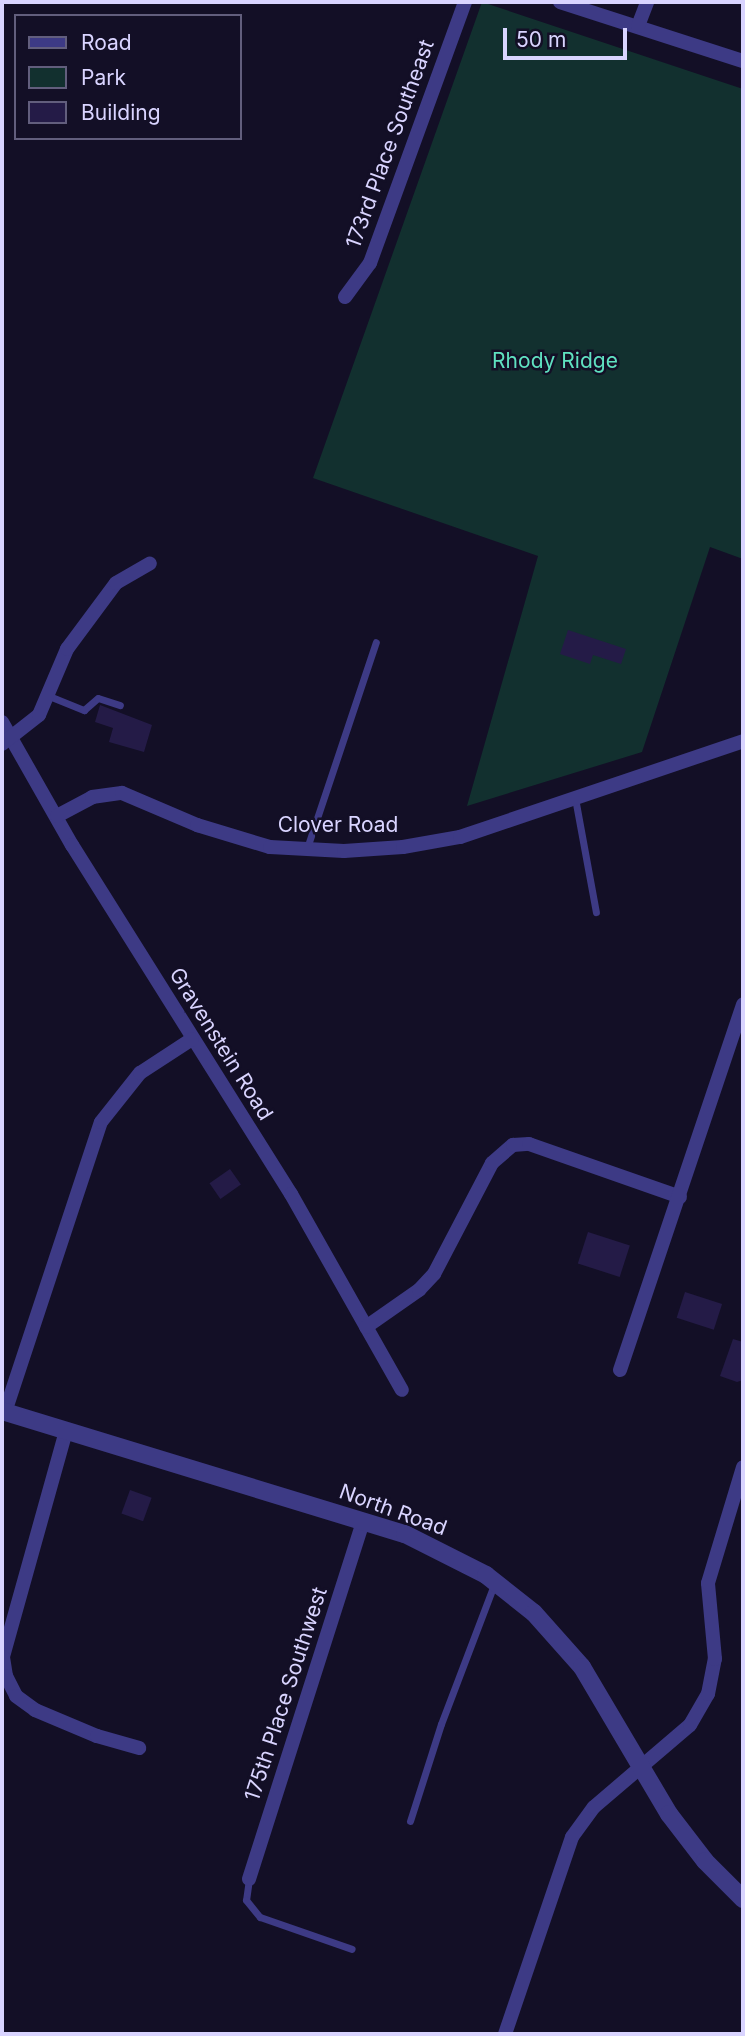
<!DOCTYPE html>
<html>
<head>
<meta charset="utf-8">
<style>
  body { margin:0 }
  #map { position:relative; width:745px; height:2036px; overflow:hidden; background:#130f26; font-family:Inter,sans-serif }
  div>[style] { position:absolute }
  .green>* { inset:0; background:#12302f }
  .building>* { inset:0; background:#241b47; transform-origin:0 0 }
  .service>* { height:7px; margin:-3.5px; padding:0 3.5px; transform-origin:3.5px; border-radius:3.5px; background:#3d3a85 }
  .minor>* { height:14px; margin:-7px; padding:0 7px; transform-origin:7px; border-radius:7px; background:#3d3a85 }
  .tertiary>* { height:18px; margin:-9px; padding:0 9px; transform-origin:9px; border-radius:9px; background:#3d3a85 }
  span { translate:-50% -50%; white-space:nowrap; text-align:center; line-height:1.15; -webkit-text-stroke:5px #130f26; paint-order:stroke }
  .street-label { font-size:21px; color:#d9d4ff }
  .park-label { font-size:21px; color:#5fe0c0 }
  .frame { position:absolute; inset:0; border:4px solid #d9d4ff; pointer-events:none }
  .legend { position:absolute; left:14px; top:14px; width:228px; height:126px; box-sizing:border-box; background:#130f26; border:2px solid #625e7d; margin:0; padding:9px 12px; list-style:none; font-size:21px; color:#d9d4ff }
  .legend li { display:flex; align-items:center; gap:14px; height:35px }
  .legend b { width:35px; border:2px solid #625e7d }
  .scale { position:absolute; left:503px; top:28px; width:124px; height:32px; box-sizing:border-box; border:4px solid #d9d4ff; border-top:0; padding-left:9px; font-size:21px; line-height:24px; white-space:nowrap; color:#d9d4ff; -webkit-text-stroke:5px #130f26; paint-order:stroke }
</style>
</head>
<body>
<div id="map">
  <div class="green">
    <div style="clip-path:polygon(482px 2px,743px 89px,743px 559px,710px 547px,642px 752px,467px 806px,538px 556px,313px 478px)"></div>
  </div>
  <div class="building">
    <div style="clip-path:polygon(568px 630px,626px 649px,621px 664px,593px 655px,590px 664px,560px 654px)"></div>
    <div style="clip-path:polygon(100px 705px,152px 725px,144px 752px,109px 742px,113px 728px,95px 722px)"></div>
    <div style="left:230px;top:1169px;width:19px;height:25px;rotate:55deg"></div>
    <div style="left:588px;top:1232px;width:44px;height:33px;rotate:18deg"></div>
    <div style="left:685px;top:1292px;width:39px;height:27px;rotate:18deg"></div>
    <div style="clip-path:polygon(733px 1339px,743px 1342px,743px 1380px,737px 1382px,720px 1376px)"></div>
    <div style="left:130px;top:1490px;width:23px;height:25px;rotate:20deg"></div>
  </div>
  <div class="service">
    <div style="left:49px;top:696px;width:38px;rotate:22deg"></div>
    <div style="left:84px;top:710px;width:18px;rotate:-41deg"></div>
    <div style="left:98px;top:698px;width:23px;rotate:18deg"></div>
    <div style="left:575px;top:798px;width:116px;rotate:79.6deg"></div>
    <div style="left:307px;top:848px;width:217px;rotate:-71.5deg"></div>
    <div style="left:410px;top:1821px;width:102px;rotate:-72.3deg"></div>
    <div style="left:441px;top:1724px;width:152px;rotate:-69.2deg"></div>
    <div style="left:249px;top:1879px;width:21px;rotate:98deg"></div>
    <div style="left:246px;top:1900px;width:22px;rotate:51deg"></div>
    <div style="left:260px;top:1917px;width:97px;rotate:19.2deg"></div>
  </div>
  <div class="minor">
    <div style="left:560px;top:2px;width:192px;rotate:17.9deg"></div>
    <div style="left:638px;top:26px;width:26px;rotate:-69deg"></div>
    <div style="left:345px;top:297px;width:42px;rotate:-53.7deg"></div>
    <div style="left:370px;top:263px;width:278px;rotate:-70deg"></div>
    <div style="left:2px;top:722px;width:142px;rotate:60.4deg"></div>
    <div style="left:72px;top:845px;width:412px;rotate:57.9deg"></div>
    <div style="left:291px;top:1194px;width:225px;rotate:60.5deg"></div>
    <div style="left:2px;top:744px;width:47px;rotate:-38.1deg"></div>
    <div style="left:39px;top:715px;width:72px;rotate:-67deg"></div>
    <div style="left:67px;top:649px;width:82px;rotate:-53.4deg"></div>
    <div style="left:116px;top:583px;width:39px;rotate:-30deg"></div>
    <div style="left:57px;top:816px;width:40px;rotate:-28deg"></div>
    <div style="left:92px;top:797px;width:30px;rotate:-8deg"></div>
    <div style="left:122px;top:793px;width:82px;rotate:23.1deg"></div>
    <div style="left:197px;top:825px;width:76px;rotate:16.8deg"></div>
    <div style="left:270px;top:847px;width:74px;rotate:3.1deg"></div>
    <div style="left:344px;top:851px;width:59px;rotate:-3.9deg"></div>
    <div style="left:403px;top:847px;width:58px;rotate:-10deg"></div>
    <div style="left:460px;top:837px;width:299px;rotate:-18.7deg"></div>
    <div style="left:366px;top:1327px;width:65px;rotate:-34.9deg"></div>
    <div style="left:419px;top:1290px;width:22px;rotate:-47deg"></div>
    <div style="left:434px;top:1274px;width:125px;rotate:-62.4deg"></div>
    <div style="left:492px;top:1163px;width:28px;rotate:-41deg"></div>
    <div style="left:513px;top:1145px;width:16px;rotate:-4deg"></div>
    <div style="left:529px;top:1144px;width:160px;rotate:19.3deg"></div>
    <div style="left:620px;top:1370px;width:386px;rotate:-71.4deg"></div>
    <div style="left:5px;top:1412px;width:305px;rotate:-71.7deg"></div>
    <div style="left:101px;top:1122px;width:63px;rotate:-51.5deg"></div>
    <div style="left:140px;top:1073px;width:62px;rotate:-33.2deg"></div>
    <div style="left:66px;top:1431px;width:235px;rotate:105.6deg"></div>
    <div style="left:3px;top:1657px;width:19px;rotate:81deg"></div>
    <div style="left:6px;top:1676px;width:22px;rotate:63deg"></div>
    <div style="left:16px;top:1696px;width:24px;rotate:36deg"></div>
    <div style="left:35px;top:1710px;width:67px;rotate:22.8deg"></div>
    <div style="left:97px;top:1736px;width:44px;rotate:15.9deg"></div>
    <div style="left:249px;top:1879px;width:376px;rotate:-72.3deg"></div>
    <div style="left:505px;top:2034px;width:208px;rotate:-71.2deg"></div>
    <div style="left:572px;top:1837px;width:37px;rotate:-54deg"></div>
    <div style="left:594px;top:1807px;width:126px;rotate:-40.5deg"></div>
    <div style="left:690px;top:1725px;width:36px;rotate:-60deg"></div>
    <div style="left:708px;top:1694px;width:36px;rotate:-79deg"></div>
    <div style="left:715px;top:1659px;width:76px;rotate:-95.3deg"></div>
    <div style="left:708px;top:1583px;width:121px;rotate:-73.2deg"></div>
  </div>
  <div class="tertiary">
    <div style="left:2px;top:1411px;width:421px;rotate:17deg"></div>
    <div style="left:405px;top:1534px;width:91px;rotate:26.8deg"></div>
    <div style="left:486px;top:1575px;width:61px;rotate:38.4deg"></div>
    <div style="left:534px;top:1613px;width:72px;rotate:48.4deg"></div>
    <div style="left:582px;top:1667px;width:171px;rotate:59.4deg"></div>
    <div style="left:669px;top:1814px;width:59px;rotate:52.5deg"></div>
    <div style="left:705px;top:1861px;width:54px;rotate:45deg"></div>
  </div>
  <div class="street-label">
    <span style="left:390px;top:144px;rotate:-70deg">173rd Place Southeast</span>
    <span style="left:338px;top:825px">Clover Road</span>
    <span style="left:221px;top:1044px;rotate:58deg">Gravenstein Road</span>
    <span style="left:393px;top:1510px;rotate:20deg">North Road</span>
    <span style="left:286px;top:1694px;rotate:-72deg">175th Place Southwest</span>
  </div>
  <div class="park-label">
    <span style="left:555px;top:361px">Rhody Ridge</span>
  </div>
  <div class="frame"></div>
  <ul class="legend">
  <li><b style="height:9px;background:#3d3a85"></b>Road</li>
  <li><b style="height:19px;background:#12302f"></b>Park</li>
  <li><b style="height:19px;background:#241b47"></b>Building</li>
  </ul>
  <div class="scale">50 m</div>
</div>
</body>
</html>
